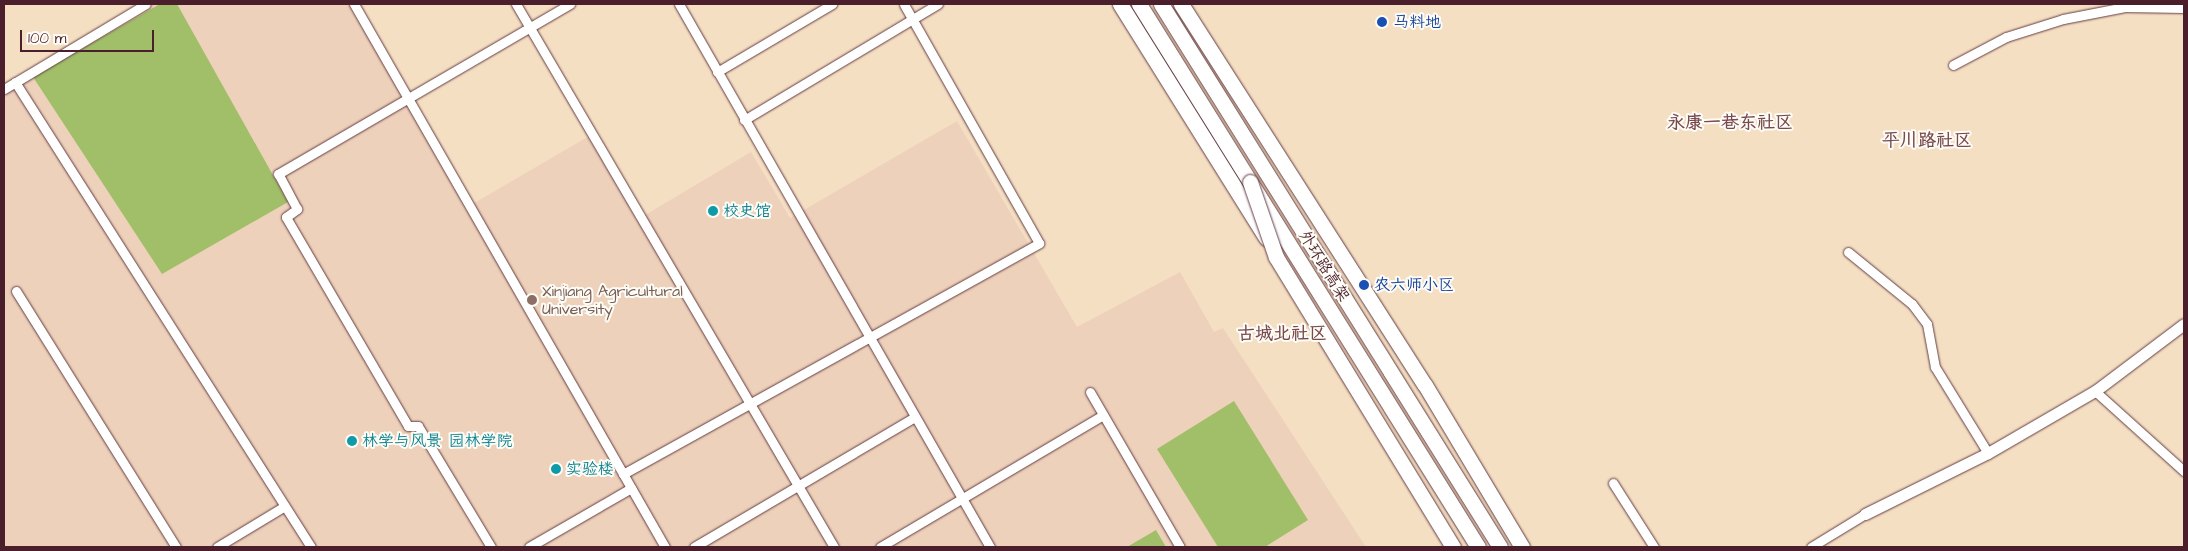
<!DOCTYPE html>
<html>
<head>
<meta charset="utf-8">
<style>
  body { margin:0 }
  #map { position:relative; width:2188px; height:551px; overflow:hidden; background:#f5dfc3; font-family:"Architects Daughter","LXGW WenKai TC",sans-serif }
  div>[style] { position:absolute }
  .built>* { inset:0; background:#eed1ba }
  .green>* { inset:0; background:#a0bf68 }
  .roads { filter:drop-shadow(0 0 1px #643c42) drop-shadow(0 0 1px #643c42) }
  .minor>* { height:9px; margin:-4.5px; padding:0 4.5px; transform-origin:4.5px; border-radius:4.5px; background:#fff }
  .tertiary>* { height:11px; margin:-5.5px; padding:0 5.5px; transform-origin:5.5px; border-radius:5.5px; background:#fff }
  .primary>* { height:15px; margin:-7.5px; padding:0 7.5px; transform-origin:7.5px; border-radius:7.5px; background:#fff }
  .trunk>* { height:15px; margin:-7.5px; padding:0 7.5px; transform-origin:7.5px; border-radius:7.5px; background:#fff }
  .bridges { filter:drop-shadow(0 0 1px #643c42) drop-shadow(0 0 1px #643c42) }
  .trunk-bridge>* { height:15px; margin:-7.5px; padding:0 7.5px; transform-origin:7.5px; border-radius:7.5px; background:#fff }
  .dots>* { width:14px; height:14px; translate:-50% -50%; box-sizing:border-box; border:2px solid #fdfcf7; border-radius:50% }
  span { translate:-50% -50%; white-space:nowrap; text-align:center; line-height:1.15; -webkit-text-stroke:4px #fdfcf7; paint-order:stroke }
  .transit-label { font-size:16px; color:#164399 }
  .left { translate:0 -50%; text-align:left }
  .culture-label { font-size:16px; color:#0d838f }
  .street-label { font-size:16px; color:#4a1f2b }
  .education-label { font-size:16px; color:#785e54 }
  .neighbourhood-label { font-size:18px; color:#79494d; font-weight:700 }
  .frame { position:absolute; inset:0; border:5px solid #4a1f2b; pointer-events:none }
  .scale { position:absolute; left:20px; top:30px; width:134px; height:22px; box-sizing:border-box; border:2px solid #4a1f2b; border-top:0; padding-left:6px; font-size:15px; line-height:18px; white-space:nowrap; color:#4a1f2b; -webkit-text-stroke:4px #fdfcf7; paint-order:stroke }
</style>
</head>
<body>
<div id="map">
  <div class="built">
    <div style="clip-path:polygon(150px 4px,354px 4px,469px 206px,591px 135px,640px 218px,751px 152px,790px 218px,957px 121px,1077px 327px,1180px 272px,1214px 332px,1223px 328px,1366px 547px,4px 547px,4px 91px)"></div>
  </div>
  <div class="green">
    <div style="clip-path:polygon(160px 4px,177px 4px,288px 202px,162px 274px,33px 77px)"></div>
    <div style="clip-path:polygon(1234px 401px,1308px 520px,1265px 547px,1218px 547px,1157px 449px)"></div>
    <div style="clip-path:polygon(1156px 530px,1166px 547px,1127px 547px)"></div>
  </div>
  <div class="roads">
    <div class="minor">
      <div style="left:354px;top:4px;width:626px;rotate:60.2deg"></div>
      <div style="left:516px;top:4px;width:629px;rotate:59.65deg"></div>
      <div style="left:679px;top:4px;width:626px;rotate:60.2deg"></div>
      <div style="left:1953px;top:65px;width:60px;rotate:-27.8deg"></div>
      <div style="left:2006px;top:37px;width:60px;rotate:-17.5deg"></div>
      <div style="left:2063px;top:19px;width:63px;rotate:-11deg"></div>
      <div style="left:2125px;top:7px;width:59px;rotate:1deg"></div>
      <div style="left:717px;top:72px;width:134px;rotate:-30.6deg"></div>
      <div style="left:15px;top:82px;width:551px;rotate:57.52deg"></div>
      <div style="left:4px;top:89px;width:165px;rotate:-30.9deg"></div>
      <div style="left:744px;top:120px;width:226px;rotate:-30.9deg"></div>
      <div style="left:1848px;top:252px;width:82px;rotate:39.1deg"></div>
      <div style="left:1912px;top:304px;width:25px;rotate:53deg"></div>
      <div style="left:1927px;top:324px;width:44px;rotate:79.5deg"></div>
      <div style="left:1935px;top:367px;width:101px;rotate:58.4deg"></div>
      <div style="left:16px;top:291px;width:302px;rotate:58deg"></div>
      <div style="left:2095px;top:391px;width:120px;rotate:42deg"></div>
      <div style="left:1090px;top:392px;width:179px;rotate:59.9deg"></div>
      <div style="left:623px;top:474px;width:476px;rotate:-29deg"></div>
      <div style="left:1039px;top:243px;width:274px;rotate:-119.5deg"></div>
      <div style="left:1613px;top:483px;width:76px;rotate:57.4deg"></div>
      <div style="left:217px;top:547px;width:79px;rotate:-31.1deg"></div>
      <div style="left:491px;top:547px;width:141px;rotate:-121.1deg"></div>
      <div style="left:418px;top:426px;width:10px;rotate:180deg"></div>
      <div style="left:408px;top:426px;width:242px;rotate:-120.3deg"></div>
      <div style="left:286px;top:217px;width:14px;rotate:-36deg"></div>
      <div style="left:297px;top:209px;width:40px;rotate:-118deg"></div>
      <div style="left:278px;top:174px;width:338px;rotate:-30.2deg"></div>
      <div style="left:529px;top:547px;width:118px;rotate:-30deg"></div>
      <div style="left:694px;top:547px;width:254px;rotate:-30.5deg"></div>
      <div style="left:880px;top:547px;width:259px;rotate:-30.6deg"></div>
      <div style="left:1811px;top:547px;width:63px;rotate:-31.4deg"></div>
    </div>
    <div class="tertiary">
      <div style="left:1865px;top:514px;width:137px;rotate:-26.4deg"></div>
      <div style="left:1988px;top:453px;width:124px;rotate:-30.1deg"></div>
      <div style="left:2095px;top:391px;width:111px;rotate:-37deg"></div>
    </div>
    <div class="primary">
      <div style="left:1120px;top:4px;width:276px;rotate:58deg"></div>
      <div style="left:1181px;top:4px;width:452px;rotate:57.4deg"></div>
      <div style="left:1425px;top:385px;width:189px;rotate:59.1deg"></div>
    </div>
    <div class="trunk">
      <div style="left:1139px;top:4px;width:640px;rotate:58.02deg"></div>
      <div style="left:1161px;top:4px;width:640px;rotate:58.02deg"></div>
    </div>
  </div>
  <div class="bridges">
    <div class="trunk-bridge">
      <div style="left:1250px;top:182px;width:79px;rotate:70.9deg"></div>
      <div style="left:1276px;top:257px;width:340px;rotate:58.6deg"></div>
    </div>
  </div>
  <div class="dots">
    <div style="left:1382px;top:22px;background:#1a4fb4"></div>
    <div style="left:713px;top:211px;background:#0f9aa8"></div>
    <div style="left:1364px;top:285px;background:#1a4fb4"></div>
    <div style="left:532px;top:300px;background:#8d6e63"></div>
    <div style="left:352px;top:441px;background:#0f9aa8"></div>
    <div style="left:556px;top:469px;background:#0f9aa8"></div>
  </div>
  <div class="transit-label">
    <span class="left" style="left:1393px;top:22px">马料地</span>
    <span class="left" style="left:1374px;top:285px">农六师小区</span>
  </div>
  <div class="culture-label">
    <span class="left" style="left:723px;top:211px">校史馆</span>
    <span class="left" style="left:362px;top:441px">林学与风景 园林学院</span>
    <span class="left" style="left:566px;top:469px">实验楼</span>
  </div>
  <div class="street-label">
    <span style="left:1324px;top:266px;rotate:58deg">外环路高架</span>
  </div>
  <div class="education-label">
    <span class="left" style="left:542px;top:300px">Xinjiang Agricultural<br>University</span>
  </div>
  <div class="neighbourhood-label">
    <span style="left:1730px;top:123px">永康一巷东社区</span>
    <span style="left:1927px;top:141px">平川路社区</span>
    <span style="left:1282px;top:334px">古城北社区</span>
  </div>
  <div class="frame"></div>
  <div class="scale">100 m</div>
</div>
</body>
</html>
